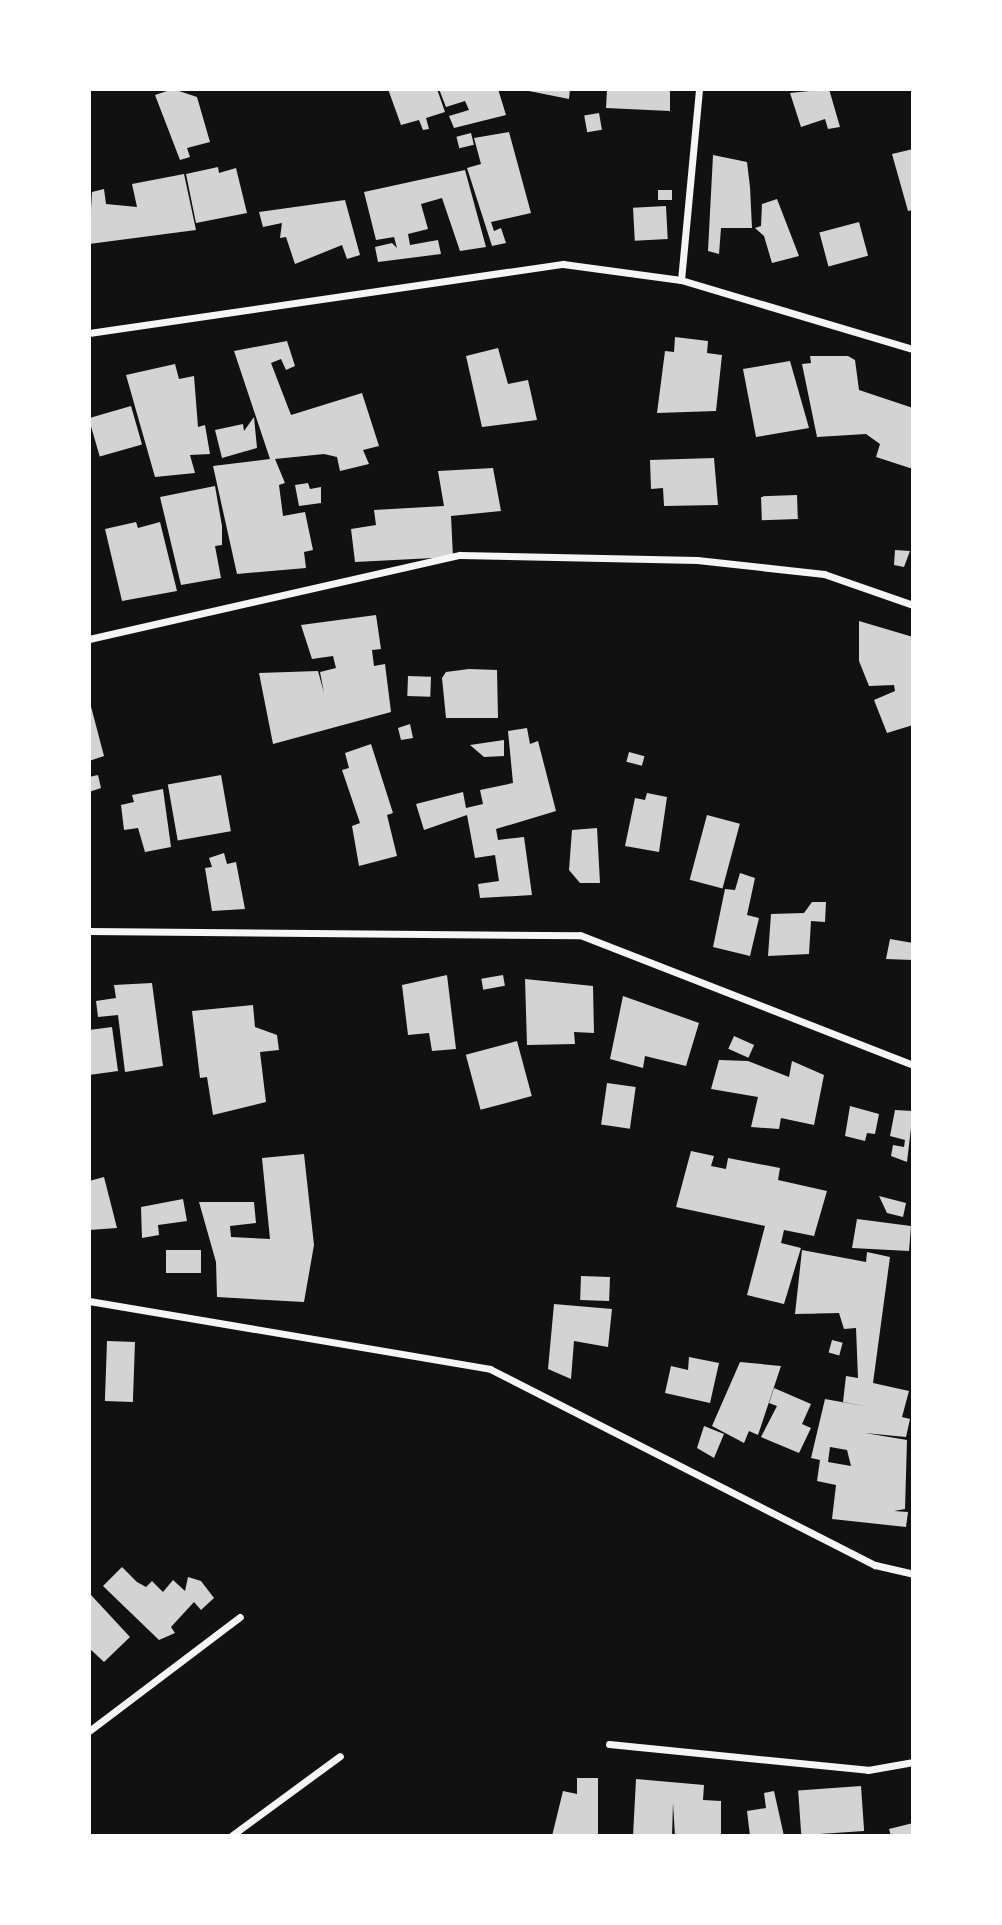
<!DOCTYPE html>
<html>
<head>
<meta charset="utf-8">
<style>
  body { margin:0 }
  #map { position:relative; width:1002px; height:1925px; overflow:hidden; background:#111; font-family:Quicksand,sans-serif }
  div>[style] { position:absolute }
  .building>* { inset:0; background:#d3d3d3; transform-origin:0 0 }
  .minor>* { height:7px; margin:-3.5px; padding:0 3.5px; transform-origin:3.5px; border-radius:3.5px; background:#f5f5f5 }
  span { translate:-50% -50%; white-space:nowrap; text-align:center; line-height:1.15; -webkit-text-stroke:6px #fff; paint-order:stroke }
  .frame { position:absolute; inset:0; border:91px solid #fff; pointer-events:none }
</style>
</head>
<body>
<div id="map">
  <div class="building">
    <div style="clip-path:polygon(173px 89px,197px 97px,210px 142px,187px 148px,190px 157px,180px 160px,155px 95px)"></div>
    <div style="clip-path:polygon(388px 89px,437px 89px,445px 112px,426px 118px,429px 129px,423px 130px,419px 120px,401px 125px)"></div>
    <div style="clip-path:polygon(439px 89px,498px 89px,506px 115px,454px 128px,449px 116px,469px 110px,465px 101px,446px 107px)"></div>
    <div style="clip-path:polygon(570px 89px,569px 99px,529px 91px,529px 89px)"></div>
    <div style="clip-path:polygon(607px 89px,670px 89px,670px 111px,606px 108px)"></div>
    <div style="clip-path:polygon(829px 89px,840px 127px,828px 129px,825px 119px,801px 127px,790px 93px)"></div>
    <div style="left:599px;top:113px;width:17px;height:15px;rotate:80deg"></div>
    <div style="clip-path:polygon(509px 132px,531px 213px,491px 222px,494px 231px,501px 228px,506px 243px,492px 246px,467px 168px,481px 164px,474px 138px)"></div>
    <div style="left:471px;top:133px;width:12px;height:15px;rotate:76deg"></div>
    <div style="clip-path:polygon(913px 149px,913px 210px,908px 211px,892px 154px)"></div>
    <div style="clip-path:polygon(713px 155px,747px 162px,750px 187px,752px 228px,721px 228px,719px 254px,708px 251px)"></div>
    <div style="clip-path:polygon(218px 167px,219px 173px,236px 168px,247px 213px,196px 223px,186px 174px)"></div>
    <div style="clip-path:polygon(465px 170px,486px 247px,460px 251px,442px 198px,421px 204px,428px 229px,408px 234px,410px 245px,438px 240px,441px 254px,378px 262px,375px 247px,392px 243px,397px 248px,394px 237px,376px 240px,364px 192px)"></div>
    <div style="clip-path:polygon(184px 174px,196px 230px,89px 244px,92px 192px,104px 189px,106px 204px,137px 207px,132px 184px)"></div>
    <div style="left:672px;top:190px;width:10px;height:14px;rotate:90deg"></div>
    <div style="clip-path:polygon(777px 199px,799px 256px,772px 263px,764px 236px,755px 228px,761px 226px,762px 204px)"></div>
    <div style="clip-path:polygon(345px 200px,360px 255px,347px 259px,342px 245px,295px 264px,286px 237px,280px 238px,282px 223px,263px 227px,259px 212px)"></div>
    <div style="left:666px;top:206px;width:33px;height:33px;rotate:87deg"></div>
    <div style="left:859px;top:222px;width:35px;height:41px;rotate:75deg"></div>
    <div style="clip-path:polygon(675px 337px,708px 341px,707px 353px,722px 355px,716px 411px,657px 413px,665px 351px,674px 352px)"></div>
    <div style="clip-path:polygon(287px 341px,295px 366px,286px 370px,281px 359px,271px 363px,291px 415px,362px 393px,379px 446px,363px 450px,369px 464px,340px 471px,337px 457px,324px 454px,275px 459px,285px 483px,279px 485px,283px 516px,305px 512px,313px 550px,304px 552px,306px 568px,237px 574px,213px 466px,270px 459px,234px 351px)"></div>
    <div style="clip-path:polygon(498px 348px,508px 384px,528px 380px,537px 420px,482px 427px,466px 356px)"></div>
    <div style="clip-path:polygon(810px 356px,848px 356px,855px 360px,859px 390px,913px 408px,913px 469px,876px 457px,880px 444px,866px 434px,817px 437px,802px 364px,811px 363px)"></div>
    <div style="clip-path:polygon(790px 361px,809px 428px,756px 437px,743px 369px)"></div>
    <div style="clip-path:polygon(175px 364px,179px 379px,194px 376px,198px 427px,205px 425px,210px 454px,190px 455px,195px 473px,155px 477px,126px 375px)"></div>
    <div style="left:131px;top:406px;width:40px;height:44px;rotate:74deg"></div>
    <div style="clip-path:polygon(254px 417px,257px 448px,222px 458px,215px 430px,243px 424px,244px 431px)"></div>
    <div style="clip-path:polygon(714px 458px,718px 505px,664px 506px,663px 488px,651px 489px,650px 460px)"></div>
    <div style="clip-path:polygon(493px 468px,501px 511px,451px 516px,453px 557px,355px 562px,351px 529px,376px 525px,374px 510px,444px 506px,438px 471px)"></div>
    <div style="clip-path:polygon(308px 483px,310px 489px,321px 487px,321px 503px,299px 506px,295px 485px)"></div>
    <div style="clip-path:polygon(215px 486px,222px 526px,222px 545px,215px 546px,221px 578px,181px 585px,160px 497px)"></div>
    <div style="left:797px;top:495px;width:24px;height:36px;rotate:88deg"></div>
    <div style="clip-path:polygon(136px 522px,138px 528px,160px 522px,177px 591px,122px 601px,105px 529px)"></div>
    <div style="clip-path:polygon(895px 550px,910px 551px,904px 567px,894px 565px)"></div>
    <div style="clip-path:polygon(376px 615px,381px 649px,372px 650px,374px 666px,385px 664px,391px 712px,273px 744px,259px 673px,318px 671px,324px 693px,320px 672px,336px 668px,333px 656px,312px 659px,301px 625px)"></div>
    <div style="clip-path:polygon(859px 621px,913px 637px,913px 725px,887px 733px,874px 700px,895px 691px,894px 685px,869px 686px,859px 661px)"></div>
    <div style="clip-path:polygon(469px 669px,497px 670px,498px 718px,446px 718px,442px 678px,446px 672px)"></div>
    <div style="left:408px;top:676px;width:23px;height:20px;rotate:2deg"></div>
    <div style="clip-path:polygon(89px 699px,104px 756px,89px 761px)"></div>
    <div style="clip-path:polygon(410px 724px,413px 738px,401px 740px,398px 728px)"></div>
    <div style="clip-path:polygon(527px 728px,530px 744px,538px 741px,556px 811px,496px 829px,498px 840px,524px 837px,532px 895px,480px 898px,478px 884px,499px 881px,495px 855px,475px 858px,467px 815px,424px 830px,416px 804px,463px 792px,466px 808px,483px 804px,480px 790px,513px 783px,508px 731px)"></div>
    <div style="clip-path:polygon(504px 740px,504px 756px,484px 757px,470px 745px)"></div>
    <div style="clip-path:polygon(371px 744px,393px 813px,387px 815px,397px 856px,359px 866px,352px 826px,360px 823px,342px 770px,349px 768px,345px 753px)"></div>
    <div style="left:629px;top:752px;width:16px;height:10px;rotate:15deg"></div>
    <div style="clip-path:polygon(98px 775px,101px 788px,89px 792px,89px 777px)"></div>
    <div style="left:221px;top:775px;width:57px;height:54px;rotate:80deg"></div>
    <div style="clip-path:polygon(163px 789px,171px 847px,145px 852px,138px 828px,124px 830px,121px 805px,134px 802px,132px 795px)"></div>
    <div style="clip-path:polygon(647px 793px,667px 797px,659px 852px,625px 846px,635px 798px,645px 800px)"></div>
    <div style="left:707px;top:815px;width:34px;height:67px;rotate:15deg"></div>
    <div style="clip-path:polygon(597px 828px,600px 883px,580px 883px,569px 870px,572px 830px)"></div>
    <div style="clip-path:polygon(224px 853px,227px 864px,236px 862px,245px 909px,212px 911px,205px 868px,212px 867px,209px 858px)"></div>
    <div style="clip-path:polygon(740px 873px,755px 878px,747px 915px,759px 918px,750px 956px,713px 947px,725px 889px,735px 890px)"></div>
    <div style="clip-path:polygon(812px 902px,826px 902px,825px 922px,811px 921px,809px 954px,768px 956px,771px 914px,804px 913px)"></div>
    <div style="clip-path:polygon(890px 939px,913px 943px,913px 960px,886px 959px)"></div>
    <div style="clip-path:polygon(447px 975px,456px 1049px,432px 1051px,429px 1033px,408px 1035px,402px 985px)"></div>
    <div style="left:503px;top:975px;width:11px;height:22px;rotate:80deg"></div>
    <div style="clip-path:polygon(525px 979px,593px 986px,594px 1033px,574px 1032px,575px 1044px,527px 1045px)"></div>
    <div style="clip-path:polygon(152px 983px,163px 1066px,125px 1072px,118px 1015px,98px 1017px,96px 1001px,116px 998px,114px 985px)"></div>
    <div style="clip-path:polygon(623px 996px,699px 1023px,686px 1066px,645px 1056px,643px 1068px,610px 1059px)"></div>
    <div style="clip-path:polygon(253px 1005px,255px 1027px,277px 1035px,279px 1050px,260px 1052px,266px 1102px,213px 1115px,207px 1077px,200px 1078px,192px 1011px)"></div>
    <div style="clip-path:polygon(112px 1027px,118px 1071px,89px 1075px,89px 1030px)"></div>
    <div style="left:734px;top:1036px;width:22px;height:14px;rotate:24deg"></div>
    <div style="left:517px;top:1041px;width:57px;height:53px;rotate:75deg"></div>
    <div style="clip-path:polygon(719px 1060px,748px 1061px,789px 1077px,792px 1061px,824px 1075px,814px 1125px,781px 1118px,779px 1129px,751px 1127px,758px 1097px,711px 1089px)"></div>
    <div style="left:607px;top:1083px;width:29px;height:42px;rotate:8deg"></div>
    <div style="clip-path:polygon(850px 1106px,879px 1114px,875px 1134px,867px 1133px,865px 1141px,845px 1136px)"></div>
    <div style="clip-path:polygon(895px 1110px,913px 1111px,907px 1162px,891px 1156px,893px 1145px,904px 1147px,905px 1140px,890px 1136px)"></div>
    <div style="clip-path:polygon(691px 1151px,714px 1156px,711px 1166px,726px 1169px,728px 1158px,780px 1168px,778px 1180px,827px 1191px,814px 1236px,784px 1230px,781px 1243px,801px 1248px,784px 1304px,747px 1295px,765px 1226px,676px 1207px)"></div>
    <div style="clip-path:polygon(304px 1154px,314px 1245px,304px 1302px,217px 1297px,216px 1262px,199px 1202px,254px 1202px,256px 1223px,230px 1226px,231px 1237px,270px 1239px,262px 1158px)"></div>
    <div style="clip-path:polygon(104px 1177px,117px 1228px,89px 1230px,89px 1181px)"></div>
    <div style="clip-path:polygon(879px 1196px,906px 1203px,903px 1217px,887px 1213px)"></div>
    <div style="clip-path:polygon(183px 1199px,187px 1221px,158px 1225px,159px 1235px,142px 1238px,141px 1207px)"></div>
    <div style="clip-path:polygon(857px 1219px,911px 1226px,909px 1251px,852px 1248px)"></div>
    <div style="left:201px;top:1250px;width:23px;height:35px;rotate:90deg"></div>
    <div style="clip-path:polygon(evenodd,802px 1250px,866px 1262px,867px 1252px,890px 1257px,873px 1383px,909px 1391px,902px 1417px,910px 1419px,906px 1437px,865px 1433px,907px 1440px,905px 1509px,894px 1511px,908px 1512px,906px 1527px,832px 1519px,836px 1485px,817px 1481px,820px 1460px,811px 1458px,825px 1399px,869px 1407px,843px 1402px,846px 1376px,858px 1378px,856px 1328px,844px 1329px,839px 1313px,795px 1314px,802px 1250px,830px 1447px,847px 1450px,851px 1466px,828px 1462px,830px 1447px)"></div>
    <div style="left:581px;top:1276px;width:29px;height:24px;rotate:2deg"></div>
    <div style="clip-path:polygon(554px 1304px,612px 1309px,608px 1347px,574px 1341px,571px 1379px,548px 1369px)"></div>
    <div style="left:832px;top:1340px;width:11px;height:13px;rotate:15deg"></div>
    <div style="left:107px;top:1341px;width:28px;height:60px;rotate:2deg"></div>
    <div style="clip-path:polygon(689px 1357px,719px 1363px,710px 1403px,665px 1393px,671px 1366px,688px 1370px)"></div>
    <div style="clip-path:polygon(740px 1362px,781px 1366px,758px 1435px,749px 1431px,744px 1443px,712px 1426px)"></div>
    <div style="clip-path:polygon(774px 1388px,811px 1404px,802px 1424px,811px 1428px,799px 1453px,761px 1437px,777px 1406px,769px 1403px)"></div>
    <div style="clip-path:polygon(704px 1426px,724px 1434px,714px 1458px,697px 1448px)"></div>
    <div style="clip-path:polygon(122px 1567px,137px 1582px,146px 1587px,152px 1581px,163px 1592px,173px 1580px,185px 1591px,188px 1577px,201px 1581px,214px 1598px,201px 1610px,194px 1602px,171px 1627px,175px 1633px,159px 1640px,103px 1586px)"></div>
    <div style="clip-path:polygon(91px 1595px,130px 1637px,104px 1662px,89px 1648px)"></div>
    <div style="clip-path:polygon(577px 1778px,598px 1778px,598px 1836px,552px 1836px,563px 1791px,577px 1794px)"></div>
    <div style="clip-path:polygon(636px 1779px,704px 1785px,703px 1800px,721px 1801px,721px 1836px,675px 1836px,673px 1803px,672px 1836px,633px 1836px)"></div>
    <div style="left:861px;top:1786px;width:45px;height:63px;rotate:86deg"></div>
    <div style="clip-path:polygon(774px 1791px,784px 1836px,750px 1836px,747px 1811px,766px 1808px,764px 1793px)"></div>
    <div style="clip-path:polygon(913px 1823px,913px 1836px,891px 1836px,889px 1829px)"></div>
  </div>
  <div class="minor">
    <div style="left:681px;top:280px;width:192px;rotate:-84.6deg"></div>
    <div style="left:89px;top:333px;width:479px;rotate:-8.3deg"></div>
    <div style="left:563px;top:264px;width:119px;rotate:7.7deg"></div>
    <div style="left:681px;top:280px;width:242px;rotate:16.6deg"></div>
    <div style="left:89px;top:639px;width:380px;rotate:-12.8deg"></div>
    <div style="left:460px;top:555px;width:237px;rotate:1.2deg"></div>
    <div style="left:697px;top:560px;width:128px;rotate:6.3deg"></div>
    <div style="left:824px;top:574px;width:94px;rotate:19.2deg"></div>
    <div style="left:89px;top:931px;width:491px;rotate:0.5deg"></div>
    <div style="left:580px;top:935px;width:357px;rotate:21.3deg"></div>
    <div style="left:89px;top:1301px;width:407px;rotate:9.6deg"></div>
    <div style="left:490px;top:1369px;width:432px;rotate:27deg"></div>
    <div style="left:875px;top:1565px;width:39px;rotate:13deg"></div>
    <div style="left:89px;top:1731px;width:189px;rotate:-37.1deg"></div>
    <div style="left:609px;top:1744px;width:260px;rotate:5.7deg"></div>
    <div style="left:868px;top:1770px;width:46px;rotate:-10.1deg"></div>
    <div style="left:231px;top:1836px;width:135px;rotate:-36.3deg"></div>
  </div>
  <div class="frame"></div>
</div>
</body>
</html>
